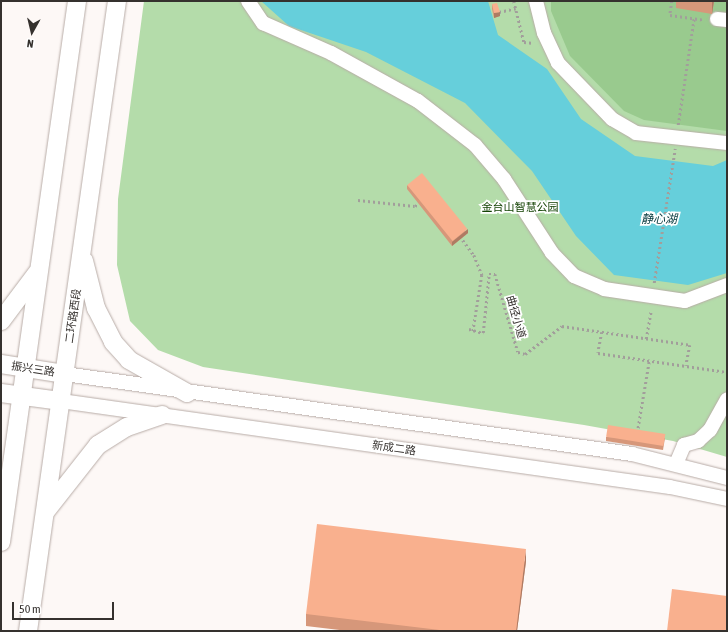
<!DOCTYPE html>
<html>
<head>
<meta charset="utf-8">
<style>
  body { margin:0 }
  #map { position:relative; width:728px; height:632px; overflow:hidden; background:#fdf8f6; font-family:"Asap Condensed","Noto Sans SC",sans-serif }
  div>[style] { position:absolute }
  .green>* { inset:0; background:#b4dcaa }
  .forest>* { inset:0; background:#99ca8e }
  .water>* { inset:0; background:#66cfdb }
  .path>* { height:2.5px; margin-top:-1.25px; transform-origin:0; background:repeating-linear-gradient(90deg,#a29e9b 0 2px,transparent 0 5px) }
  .roads { filter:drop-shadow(0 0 1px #b8aca7) drop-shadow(0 0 1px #b8aca7) }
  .minor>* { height:14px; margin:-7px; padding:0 7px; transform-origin:7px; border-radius:7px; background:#fff }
  .major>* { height:18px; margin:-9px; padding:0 9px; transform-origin:9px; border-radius:9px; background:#fff }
  .wall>* { inset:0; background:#d6977a }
  .shaded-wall>* { inset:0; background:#ae7b63 }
  .building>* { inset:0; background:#f9b08e; transform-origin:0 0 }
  span { translate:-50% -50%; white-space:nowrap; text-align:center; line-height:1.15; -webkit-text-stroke:3.5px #fff; paint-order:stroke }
  .park-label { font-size:11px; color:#134203 }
  .street-label { font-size:11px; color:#35312e }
  .water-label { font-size:12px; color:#04383d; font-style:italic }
  .frame { position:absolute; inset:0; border:2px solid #35312e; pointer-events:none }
  .north { position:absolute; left:12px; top:12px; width:40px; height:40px; -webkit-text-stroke:3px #fff; paint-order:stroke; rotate:188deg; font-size:11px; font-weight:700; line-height:16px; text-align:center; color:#35312e }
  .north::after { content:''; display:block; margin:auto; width:14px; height:18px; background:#35312e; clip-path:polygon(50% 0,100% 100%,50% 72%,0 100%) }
  .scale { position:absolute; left:12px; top:602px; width:102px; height:18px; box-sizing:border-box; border:2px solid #35312e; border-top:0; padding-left:5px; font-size:12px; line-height:14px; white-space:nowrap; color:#35312e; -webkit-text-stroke:3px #fff; paint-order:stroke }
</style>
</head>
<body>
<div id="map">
  <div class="green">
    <div style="clip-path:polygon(144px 1px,727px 1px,727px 457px,673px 441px,584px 425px,203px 367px,158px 350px,130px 321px,117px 265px,118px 199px)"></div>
  </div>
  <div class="forest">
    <div style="clip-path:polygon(551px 1px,727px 1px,727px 131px,644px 120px,624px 111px,570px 56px,551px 11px)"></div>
  </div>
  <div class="water">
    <div style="clip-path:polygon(261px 1px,488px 1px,498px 35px,547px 69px,581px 119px,635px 156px,713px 166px,727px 160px,727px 273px,688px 285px,614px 275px,576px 236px,532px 171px,465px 103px,366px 52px,289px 26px)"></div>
  </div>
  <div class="path">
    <div style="left:514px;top:1px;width:42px;rotate:76.3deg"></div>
    <div style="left:524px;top:42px;width:10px;rotate:6deg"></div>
    <div style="left:672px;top:1px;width:14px;rotate:98deg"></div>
    <div style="left:670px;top:15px;width:34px;rotate:8deg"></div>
    <div style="left:499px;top:12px;width:17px;rotate:-13deg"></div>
    <div style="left:678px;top:125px;width:108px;rotate:-81.5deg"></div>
    <div style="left:358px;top:200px;width:57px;rotate:6deg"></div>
    <div style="left:415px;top:206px;width:6px;rotate:-31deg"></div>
    <div style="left:460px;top:236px;width:24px;rotate:54deg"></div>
    <div style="left:474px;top:255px;width:22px;rotate:68deg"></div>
    <div style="left:482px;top:275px;width:58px;rotate:99deg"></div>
    <div style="left:654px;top:283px;width:136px;rotate:-81.1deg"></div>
    <div style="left:469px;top:329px;width:15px;rotate:16deg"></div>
    <div style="left:483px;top:333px;width:59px;rotate:-84.2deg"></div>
    <div style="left:489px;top:274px;width:6px"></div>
    <div style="left:495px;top:274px;width:81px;rotate:73.6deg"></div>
    <div style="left:518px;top:352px;width:7px;rotate:16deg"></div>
    <div style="left:525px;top:354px;width:46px;rotate:-37.1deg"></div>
    <div style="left:562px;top:326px;width:129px;rotate:8.4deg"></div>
    <div style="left:690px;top:345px;width:21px;rotate:101deg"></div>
    <div style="left:602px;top:332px;width:21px;rotate:101deg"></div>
    <div style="left:598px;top:353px;width:130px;rotate:8.4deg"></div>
    <div style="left:646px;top:339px;width:29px;rotate:-80deg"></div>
    <div style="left:637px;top:433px;width:73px;rotate:-80.5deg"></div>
  </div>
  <div class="roads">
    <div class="minor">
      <div style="left:248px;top:1px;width:27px;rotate:56deg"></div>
      <div style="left:263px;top:23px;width:74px;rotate:23.8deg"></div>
      <div style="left:331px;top:53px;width:99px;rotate:28.9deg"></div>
      <div style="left:418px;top:101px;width:72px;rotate:37.7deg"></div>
      <div style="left:475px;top:145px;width:45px;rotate:49.5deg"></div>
      <div style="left:504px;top:179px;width:88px;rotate:57deg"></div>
      <div style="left:552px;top:253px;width:32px;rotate:46deg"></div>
      <div style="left:574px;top:276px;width:33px;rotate:23deg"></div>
      <div style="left:604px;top:289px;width:82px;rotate:8.4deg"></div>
      <div style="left:685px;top:301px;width:45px;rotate:-20.9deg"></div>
      <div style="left:536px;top:1px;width:33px;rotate:76deg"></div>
      <div style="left:544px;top:33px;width:33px;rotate:65deg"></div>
      <div style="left:558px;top:63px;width:78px;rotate:46deg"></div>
      <div style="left:612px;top:119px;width:28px;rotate:30deg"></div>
      <div style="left:636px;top:133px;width:92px;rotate:6.3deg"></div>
      <div style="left:717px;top:19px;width:10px;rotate:6deg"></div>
      <div style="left:65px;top:374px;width:573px;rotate:8.03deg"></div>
      <div style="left:632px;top:454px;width:98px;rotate:14.2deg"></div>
      <div style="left:61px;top:401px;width:615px;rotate:8.04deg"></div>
      <div style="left:670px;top:487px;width:58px;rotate:11.9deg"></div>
      <div style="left:676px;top:464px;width:21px;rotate:-67deg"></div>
      <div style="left:684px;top:445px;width:15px;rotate:-16deg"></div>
      <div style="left:698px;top:441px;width:16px;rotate:-43deg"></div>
      <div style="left:710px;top:430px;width:35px;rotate:-61deg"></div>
    </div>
    <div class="major">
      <div style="left:84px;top:261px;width:49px;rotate:75.7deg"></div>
      <div style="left:96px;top:308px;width:38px;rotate:63deg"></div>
      <div style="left:113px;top:342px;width:24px;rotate:48deg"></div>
      <div style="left:129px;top:360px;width:67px;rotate:29.6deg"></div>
      <div style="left:1px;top:321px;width:60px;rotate:-53.1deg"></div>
      <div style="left:1px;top:364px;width:65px;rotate:8.9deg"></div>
      <div style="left:1px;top:393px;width:61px;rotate:7.6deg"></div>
      <div style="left:46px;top:511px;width:84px;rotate:-51.8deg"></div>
      <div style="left:98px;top:445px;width:34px;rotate:-32deg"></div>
      <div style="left:127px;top:427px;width:37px;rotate:-19deg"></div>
      <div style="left:1px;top:542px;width:546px;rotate:-82deg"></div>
      <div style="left:28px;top:631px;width:636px;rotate:-81.96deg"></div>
    </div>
  </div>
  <div class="wall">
    <div style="clip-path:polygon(676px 1px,714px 1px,712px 14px,676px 8px)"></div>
    <div style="clip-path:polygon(492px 4px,500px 16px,494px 18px,492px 9px)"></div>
    <div style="clip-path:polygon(407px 185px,468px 233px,452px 246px,407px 189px)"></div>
    <div style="clip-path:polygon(606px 437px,665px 438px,663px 450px,606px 441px)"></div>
    <div style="clip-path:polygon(526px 561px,517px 631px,348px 631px,306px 626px,306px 614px)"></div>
  </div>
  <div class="shaded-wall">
    <div style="clip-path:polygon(712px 1px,714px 1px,712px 14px)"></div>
    <div style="clip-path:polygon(500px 12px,500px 16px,494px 18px,494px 13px)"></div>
    <div style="clip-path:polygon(468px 229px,468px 233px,452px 246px,452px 242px)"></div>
    <div style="clip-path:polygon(526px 549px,526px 561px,517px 631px,516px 631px)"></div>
  </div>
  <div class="building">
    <div style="clip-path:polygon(497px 3px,500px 12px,494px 13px,492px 4px)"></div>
    <div style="left:422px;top:173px;width:72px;height:19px;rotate:51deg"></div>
    <div style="left:608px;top:425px;width:58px;height:12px;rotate:9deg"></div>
    <div style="clip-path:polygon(317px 524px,526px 549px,516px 631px,448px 631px,306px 614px)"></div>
    <div style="clip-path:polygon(672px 589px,727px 596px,727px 631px,667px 631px)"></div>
  </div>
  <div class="park-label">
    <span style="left:520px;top:207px">金台山智慧公园</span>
  </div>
  <div class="street-label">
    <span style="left:73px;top:316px;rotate:-82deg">二环路西段</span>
    <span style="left:516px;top:317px;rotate:74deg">曲径小道</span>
    <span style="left:33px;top:369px;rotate:9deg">振兴三路</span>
    <span style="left:394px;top:448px;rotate:8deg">新成二路</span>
  </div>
  <div class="water-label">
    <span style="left:659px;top:220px">静心湖</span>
  </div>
  <div class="frame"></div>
  <div class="north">N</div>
  <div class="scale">50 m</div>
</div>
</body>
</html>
